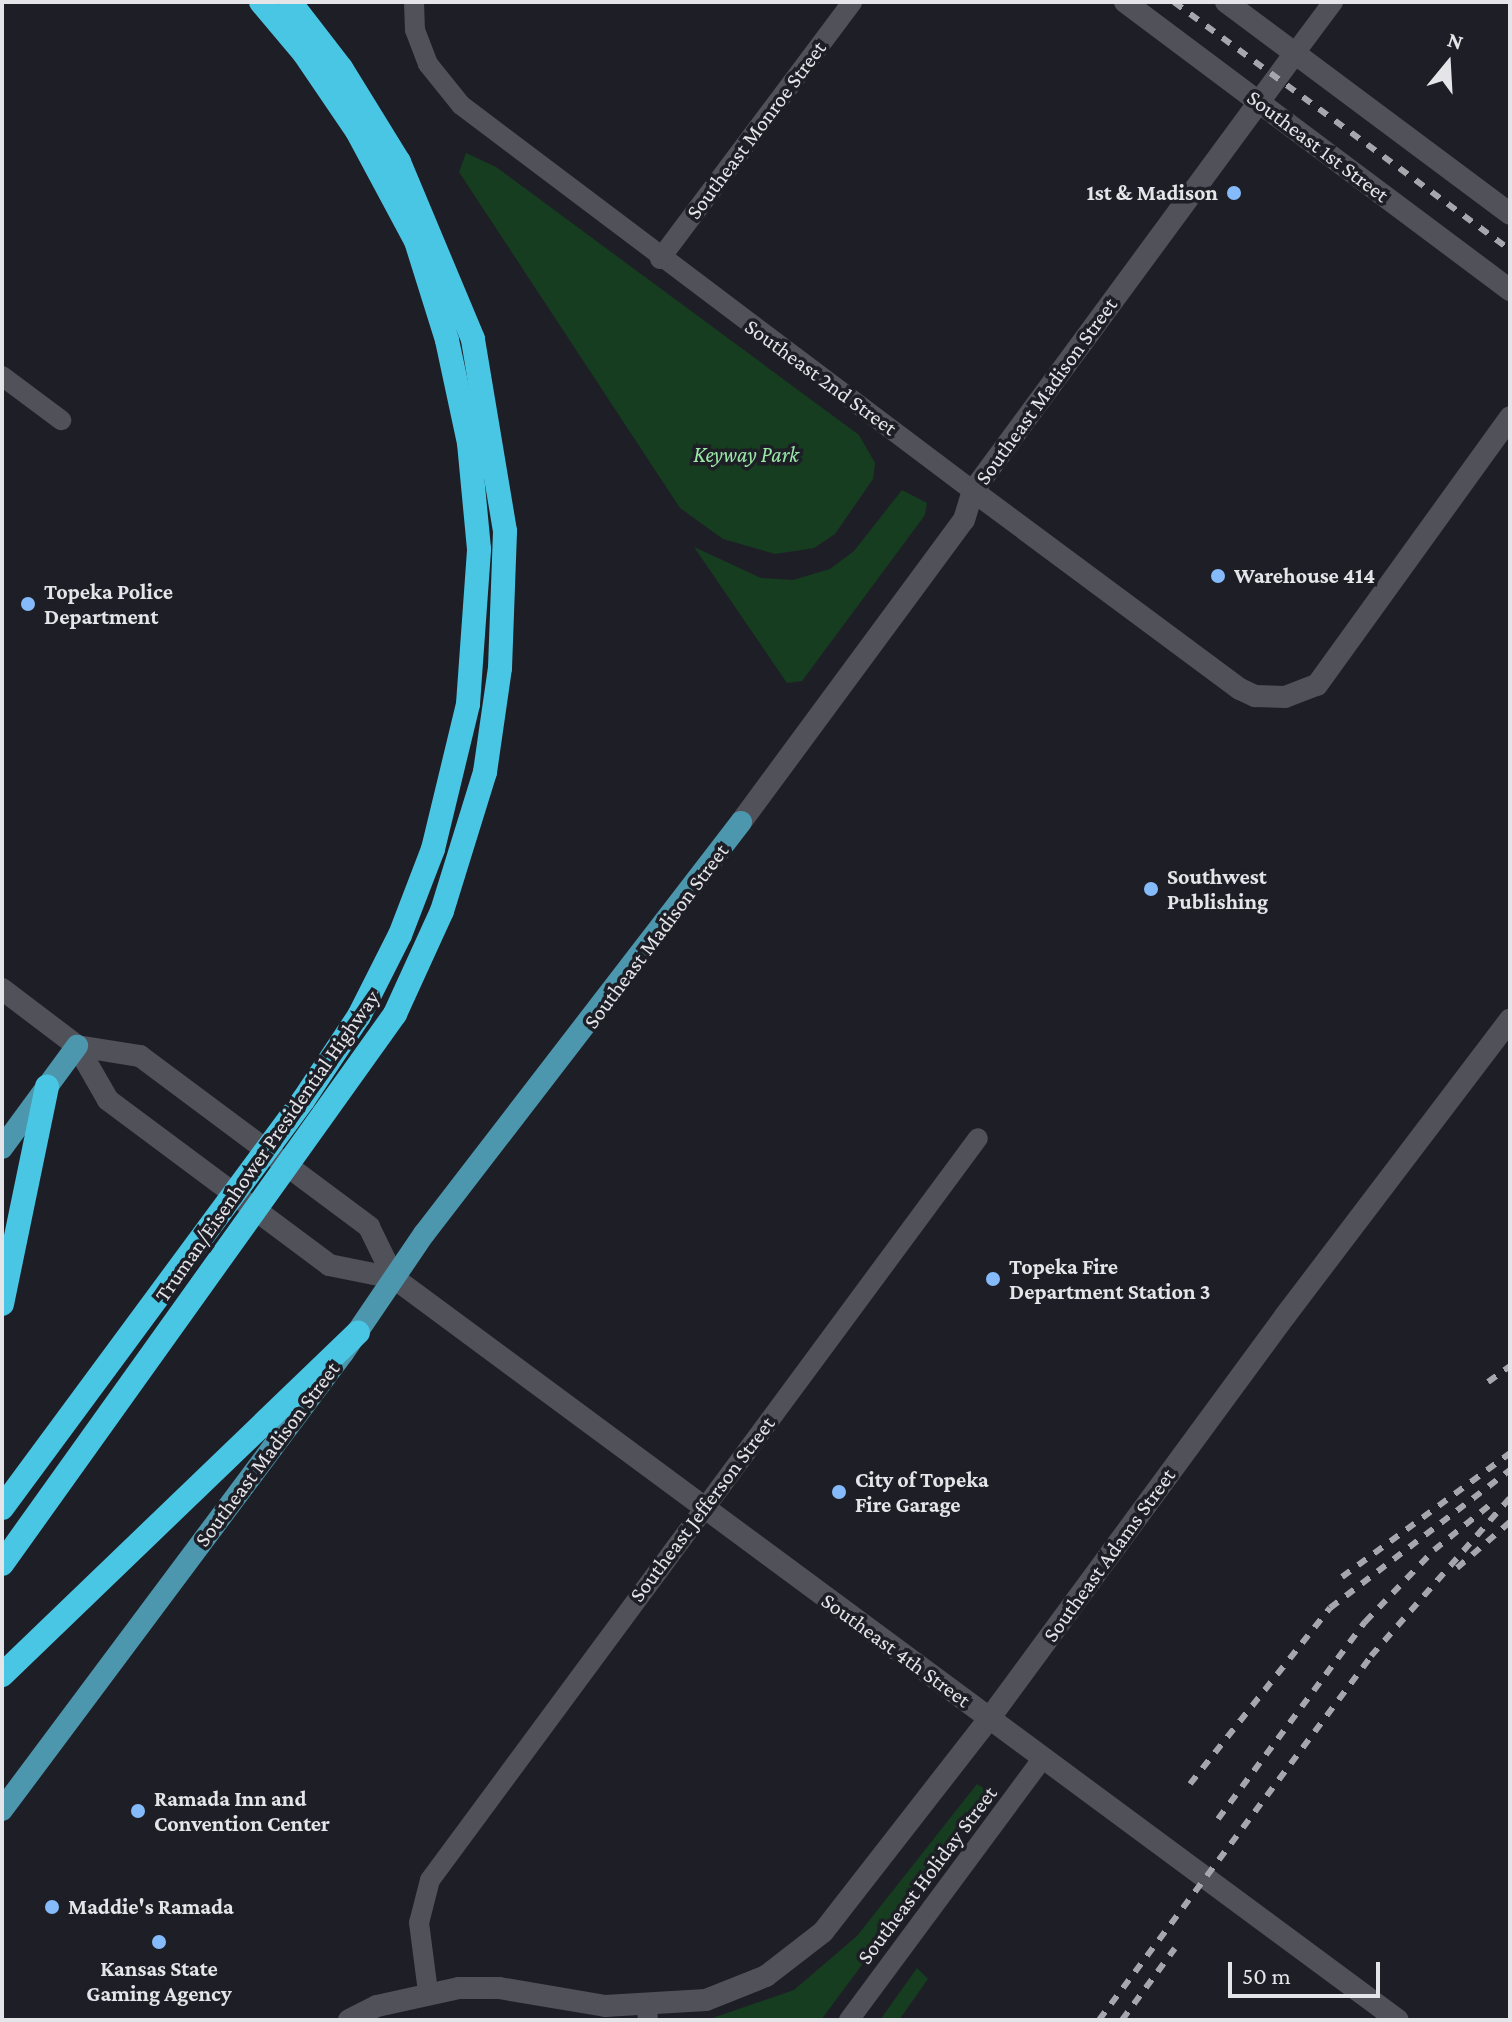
<!DOCTYPE html>
<html>
<head>
<meta charset="utf-8">
<style>
  body { margin:0 }
  #map { position:relative; width:1512px; height:2022px; overflow:hidden; background:#1e1f26; font-family:"Crimson Pro",serif }
  div>[style] { position:absolute }
  .green>* { inset:0; background:#163d1f }
  .minor>* { height:20px; margin:-10px; padding:0 10px; transform-origin:10px; border-radius:10px; background:#505159 }
  .tertiary>* { height:22px; margin:-11px; padding:0 11px; transform-origin:11px; border-radius:11px; background:#505159 }
  .primary>* { height:22px; margin:-11px; padding:0 11px; transform-origin:11px; border-radius:11px; background:#4c97ad }
  .motorway>* { height:24px; margin:-12px; padding:0 12px; transform-origin:12px; border-radius:12px; background:#4ac6e5 }
  .rail>* { height:6px; margin-top:-3px; transform-origin:0; background:repeating-linear-gradient(90deg,#a6a7ac 0 10px,transparent 0 20px) }
  .dots>* { width:22px; height:22px; translate:-50% -50%; box-sizing:border-box; border:4px solid #1e1f26; border-radius:50% }
  span { translate:-50% -50%; white-space:nowrap; text-align:center; line-height:1.15; -webkit-text-stroke:7px #1e1f26; paint-order:stroke }
  .street-label { font-size:22px; color:#e4e4e9 }
  .poi-label { font-size:22px; color:#e4e4e9; font-weight:700 }
  .right { translate:-100% -50%; text-align:right }
  .left { translate:0 -50%; text-align:left }
  .park-label { font-size:22px; color:#9ae9a8; font-style:italic }
  .frame { position:absolute; inset:0; border:4px solid #e4e4e9; pointer-events:none }
  .north { position:absolute; left:1408px; top:24px; width:80px; height:80px; -webkit-text-stroke:6px #1e1f26; paint-order:stroke; rotate:18deg; font-size:22px; font-weight:700; line-height:32px; text-align:center; color:#e4e4e9 }
  .north::after { content:''; display:block; margin:auto; width:28px; height:36px; background:#e4e4e9; clip-path:polygon(50% 0,100% 100%,50% 72%,0 100%) }
  .scale { position:absolute; left:1228px; top:1962px; width:152px; height:36px; box-sizing:border-box; border:4px solid #e4e4e9; border-top:0; padding-left:10px; font-size:24px; line-height:28px; white-space:nowrap; color:#e4e4e9; -webkit-text-stroke:6px #1e1f26; paint-order:stroke }
</style>
</head>
<body>
<div id="map">
  <div class="green">
    <div style="clip-path:polygon(466px 153px,496px 167px,859px 435px,875px 463px,873px 479px,835px 534px,814px 548px,775px 554px,723px 539px,680px 508px,459px 172px)"></div>
    <div style="clip-path:polygon(902px 490px,927px 503px,925px 515px,802px 681px,787px 683px,694px 547px,761px 578px,793px 580px,830px 569px,854px 551px)"></div>
    <div style="clip-path:polygon(977px 1784px,990px 1792px,821px 2020px,707px 2020px,794px 1990px,857px 1936px)"></div>
    <div style="clip-path:polygon(917px 1968px,928px 1979px,899px 2020px,880px 2020px)"></div>
  </div>
  <div class="minor">
    <div style="left:414px;top:2px;width:28px;rotate:88deg"></div>
    <div style="left:415px;top:30px;width:36px;rotate:69deg"></div>
    <div style="left:428px;top:64px;width:53px;rotate:51.2deg"></div>
    <div style="left:461px;top:105px;width:641px;rotate:37.01deg"></div>
    <div style="left:1295px;top:53px;width:64px;rotate:-53.3deg"></div>
    <div style="left:660px;top:259px;width:321px;rotate:-53.2deg"></div>
    <div style="left:2px;top:376px;width:74px;rotate:36.7deg"></div>
    <div style="left:428px;top:1992px;width:70px;rotate:-97.4deg"></div>
    <div style="left:419px;top:1923px;width:44px;rotate:-75.7deg"></div>
    <div style="left:430px;top:1880px;width:922px;rotate:-53.55deg"></div>
    <div style="left:647px;top:2007px;width:13px;rotate:86deg"></div>
    <div style="left:849px;top:2020px;width:326px;rotate:-53.5deg"></div>
  </div>
  <div class="tertiary">
    <div style="left:1125px;top:2px;width:481px;rotate:36.8deg"></div>
    <div style="left:1226px;top:2px;width:354px;rotate:36.7deg"></div>
    <div style="left:973px;top:491px;width:332px;rotate:36.6deg"></div>
    <div style="left:1240px;top:689px;width:17px;rotate:25deg"></div>
    <div style="left:1255px;top:696px;width:30px;rotate:2deg"></div>
    <div style="left:1285px;top:697px;width:34px;rotate:-21deg"></div>
    <div style="left:1317px;top:685px;width:330px;rotate:-54.2deg"></div>
    <div style="left:741px;top:822px;width:375px;rotate:-53.6deg"></div>
    <div style="left:964px;top:520px;width:30px;rotate:-73deg"></div>
    <div style="left:973px;top:491px;width:544px;rotate:-53.68deg"></div>
    <div style="left:2px;top:989px;width:94px;rotate:37.2deg"></div>
    <div style="left:77px;top:1046px;width:62px;rotate:60.1deg"></div>
    <div style="left:108px;top:1100px;width:276px;rotate:36.7deg"></div>
    <div style="left:329px;top:1265px;width:66px;rotate:11.3deg"></div>
    <div style="left:394px;top:1278px;width:1248px;rotate:36.47deg"></div>
    <div style="left:77px;top:1046px;width:64px;rotate:9deg"></div>
    <div style="left:140px;top:1056px;width:286px;rotate:36.7deg"></div>
    <div style="left:369px;top:1227px;width:57px;rotate:63.9deg"></div>
    <div style="left:349px;top:2020px;width:31px;rotate:-27deg"></div>
    <div style="left:377px;top:2006px;width:84px;rotate:-12.4deg"></div>
    <div style="left:459px;top:1988px;width:40px"></div>
    <div style="left:499px;top:1988px;width:108px;rotate:9.6deg"></div>
    <div style="left:605px;top:2006px;width:101px;rotate:-3.4deg"></div>
    <div style="left:706px;top:2000px;width:65px;rotate:-21.8deg"></div>
    <div style="left:766px;top:1976px;width:72px;rotate:-37.7deg"></div>
    <div style="left:823px;top:1932px;width:270px;rotate:-52.1deg"></div>
    <div style="left:989px;top:1719px;width:500px;rotate:-53.7deg"></div>
    <div style="left:1285px;top:1316px;width:372px;rotate:-52.8deg"></div>
  </div>
  <div class="primary">
    <div style="left:2px;top:1148px;width:127px;rotate:-53.7deg"></div>
    <div style="left:2px;top:1810px;width:570px;rotate:-53.27deg"></div>
    <div style="left:343px;top:1353px;width:144px;rotate:-55.8deg"></div>
    <div style="left:424px;top:1234px;width:520px;rotate:-52.42deg"></div>
  </div>
  <div class="motorway">
    <div style="left:2px;top:1304px;width:222px;rotate:-78.3deg"></div>
    <div style="left:2px;top:1508px;width:508px;rotate:-53.56deg"></div>
    <div style="left:304px;top:1099px;width:100px;rotate:-56.5deg"></div>
    <div style="left:359px;top:1016px;width:91px;rotate:-63.2deg"></div>
    <div style="left:400px;top:935px;width:92px;rotate:-69deg"></div>
    <div style="left:433px;top:849px;width:149px;rotate:-76.4deg"></div>
    <div style="left:468px;top:704px;width:155px;rotate:-85.9deg"></div>
    <div style="left:479px;top:549px;width:106px;rotate:-95.4deg"></div>
    <div style="left:469px;top:443px;width:105px;rotate:-102.1deg"></div>
    <div style="left:447px;top:340px;width:104px;rotate:-107.4deg"></div>
    <div style="left:416px;top:241px;width:125px;rotate:-118.2deg"></div>
    <div style="left:357px;top:131px;width:94px;rotate:-124.2deg"></div>
    <div style="left:304px;top:53px;width:67px;rotate:-130.1deg"></div>
    <div style="left:2px;top:1564px;width:676px;rotate:-54.45deg"></div>
    <div style="left:395px;top:1014px;width:113px;rotate:-65.5deg"></div>
    <div style="left:442px;top:911px;width:145px;rotate:-72.8deg"></div>
    <div style="left:485px;top:772px;width:105px;rotate:-81.8deg"></div>
    <div style="left:500px;top:668px;width:137px;rotate:-87.9deg"></div>
    <div style="left:505px;top:531px;width:195px;rotate:-99.5deg"></div>
    <div style="left:473px;top:339px;width:192px;rotate:-112.7deg"></div>
    <div style="left:399px;top:162px;width:110px;rotate:-121.7deg"></div>
    <div style="left:341px;top:68px;width:83px;rotate:-127.7deg"></div>
    <div style="left:2px;top:1675px;width:494px;rotate:-43.9deg"></div>
  </div>
  <div class="rail">
    <div style="left:1174px;top:2px;width:418px;rotate:36.4deg"></div>
    <div style="left:1488px;top:1382px;width:27px;rotate:-36deg"></div>
    <div style="left:1457px;top:1568px;width:70px;rotate:-41deg"></div>
    <div style="left:1342px;top:1577px;width:209px;rotate:-36.4deg"></div>
    <div style="left:1190px;top:1784px;width:225px;rotate:-51.5deg"></div>
    <div style="left:1330px;top:1608px;width:227px;rotate:-37.5deg"></div>
    <div style="left:1218px;top:1819px;width:246px;rotate:-53.3deg"></div>
    <div style="left:1365px;top:1622px;width:100px;rotate:-46.2deg"></div>
    <div style="left:1434px;top:1550px;width:73px;rotate:-38.9deg"></div>
    <div style="left:1099px;top:2020px;width:454px;rotate:-53.2deg"></div>
    <div style="left:1371px;top:1656px;width:210px;rotate:-48.7deg"></div>
    <div style="left:1122px;top:2020px;width:89px;rotate:-53.6deg"></div>
  </div>
  <div class="dots">
    <div style="left:1234px;top:193px;background:#86bbfb"></div>
    <div style="left:1218px;top:576px;background:#86bbfb"></div>
    <div style="left:28px;top:604px;background:#86bbfb"></div>
    <div style="left:1151px;top:889px;background:#86bbfb"></div>
    <div style="left:993px;top:1279px;background:#86bbfb"></div>
    <div style="left:839px;top:1492px;background:#86bbfb"></div>
    <div style="left:138px;top:1811px;background:#86bbfb"></div>
    <div style="left:52px;top:1907px;background:#86bbfb"></div>
    <div style="left:159px;top:1942px;background:#86bbfb"></div>
  </div>
  <div class="street-label">
    <span style="left:756px;top:130px;rotate:-53deg">Southeast Monroe Street</span>
    <span style="left:1318px;top:146px;rotate:37deg">Southeast 1st Street</span>
    <span style="left:821px;top:377px;rotate:36deg">Southeast 2nd Street</span>
    <span style="left:1046px;top:391px;rotate:-54deg">Southeast Madison Street</span>
    <span style="left:656px;top:936px;rotate:-53deg">Southeast Madison Street</span>
    <span style="left:267px;top:1146px;rotate:-55deg">Truman/Eisenhower Presidential Highway</span>
    <span style="left:267px;top:1454px;rotate:-53deg">Southeast Madison Street</span>
    <span style="left:702px;top:1509px;rotate:-53deg">Southeast Jefferson Street</span>
    <span style="left:1109px;top:1555px;rotate:-54deg">Southeast Adams Street</span>
    <span style="left:896px;top:1650px;rotate:36deg">Southeast 4th Street</span>
    <span style="left:927px;top:1875px;rotate:-53deg">Southeast Holiday Street</span>
  </div>
  <div class="poi-label">
    <span class="right" style="left:1218px;top:193px">1st &amp; Madison</span>
    <span class="left" style="left:1234px;top:576px">Warehouse 414</span>
    <span class="left" style="left:44px;top:604px">Topeka Police<br>Department</span>
    <span class="left" style="left:1167px;top:889px">Southwest<br>Publishing</span>
    <span class="left" style="left:1009px;top:1279px">Topeka Fire<br>Department Station 3</span>
    <span class="left" style="left:855px;top:1492px">City of Topeka<br>Fire Garage</span>
    <span class="left" style="left:154px;top:1811px">Ramada Inn and<br>Convention Center</span>
    <span class="left" style="left:68px;top:1907px">Maddie's Ramada</span>
    <span style="left:159px;top:1981px">Kansas State<br>Gaming Agency</span>
  </div>
  <div class="park-label">
    <span style="left:746px;top:455px">Keyway Park</span>
  </div>
  <div class="frame"></div>
  <div class="north">N</div>
  <div class="scale">50 m</div>
</div>
</body>
</html>
